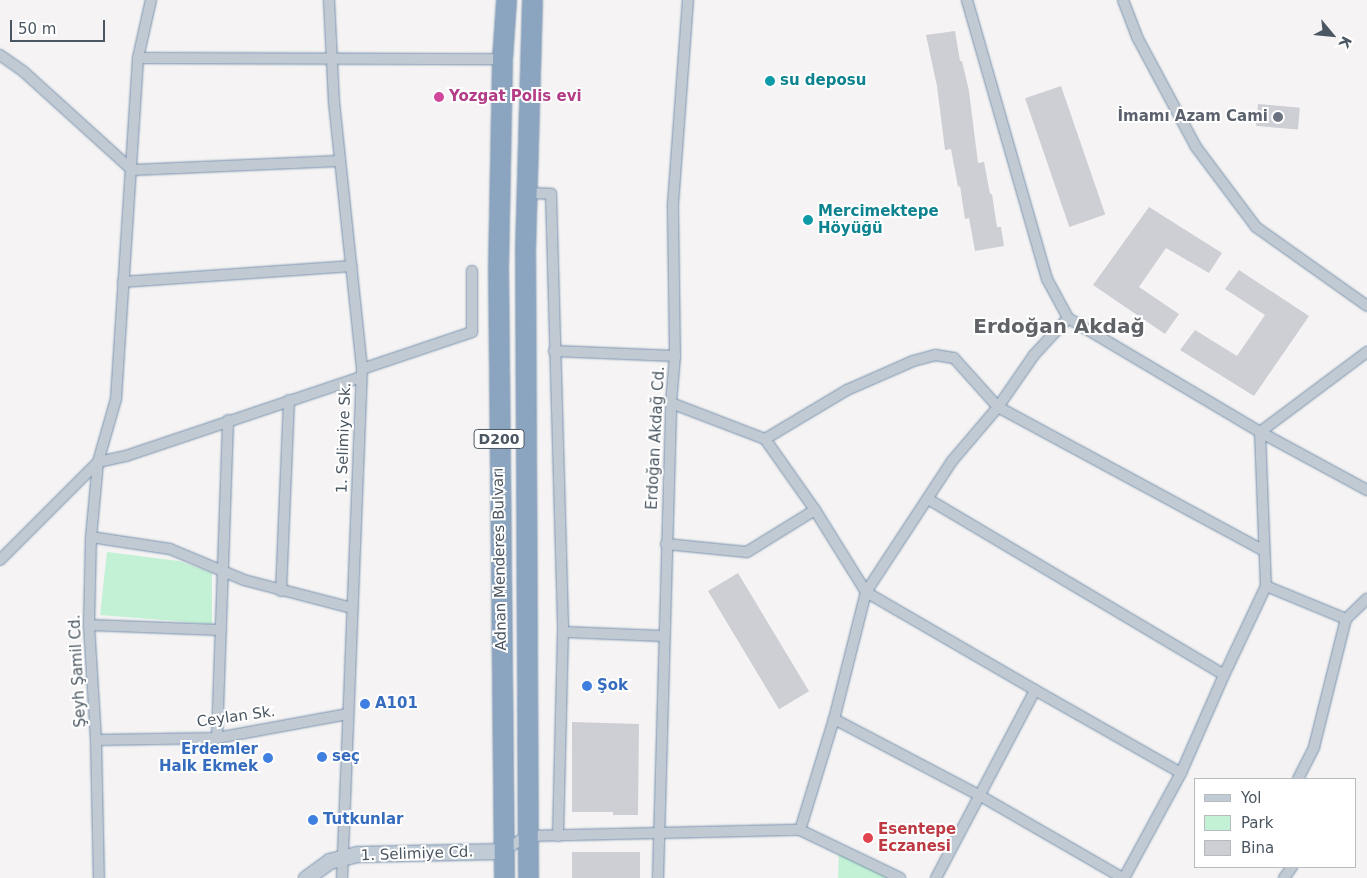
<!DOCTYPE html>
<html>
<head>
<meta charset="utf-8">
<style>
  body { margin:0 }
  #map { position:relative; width:1367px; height:878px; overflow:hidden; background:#f5f3f3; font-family:"DejaVu Sans",sans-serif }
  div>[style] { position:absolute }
  .green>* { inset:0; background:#c3f1d5 }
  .building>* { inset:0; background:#cdcfd5; transform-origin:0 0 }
  .roads { filter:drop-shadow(0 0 1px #7690ad) drop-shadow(0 0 1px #7690ad) }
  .street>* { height:10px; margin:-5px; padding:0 5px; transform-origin:5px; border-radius:5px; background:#c1cad2 }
  .secondary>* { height:15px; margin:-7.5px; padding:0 7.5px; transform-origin:7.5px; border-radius:7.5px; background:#c1cbd6 }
  .highway>* { height:19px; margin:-9.5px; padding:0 9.5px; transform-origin:9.5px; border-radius:9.5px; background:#8ba5c1 }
  .dots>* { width:14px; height:14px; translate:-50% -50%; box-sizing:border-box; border:2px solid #fff; border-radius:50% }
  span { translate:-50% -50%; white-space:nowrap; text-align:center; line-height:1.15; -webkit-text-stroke:4px #fff; paint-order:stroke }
  .shield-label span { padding:1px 4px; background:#fff; border:1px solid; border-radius:4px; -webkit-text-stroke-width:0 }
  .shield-label { font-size:14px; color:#4a5661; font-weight:700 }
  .culture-label { font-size:15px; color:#0d838f; font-weight:700 }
  .left { translate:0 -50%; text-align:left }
  .hotel-label { font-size:15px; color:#b23c85; font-weight:700 }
  .worship-label { font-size:15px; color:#5b616d; font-weight:700 }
  .right { translate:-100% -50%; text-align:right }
  .street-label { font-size:15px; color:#4a5661 }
  .shop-label { font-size:15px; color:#366cbe; font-weight:700 }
  .health-label { font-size:15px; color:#be3a42; font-weight:700 }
  .district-label { font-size:20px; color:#5f6368; font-weight:700 }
  .legend { position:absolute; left:1194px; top:778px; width:162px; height:90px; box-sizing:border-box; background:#fff; border:1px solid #b7bbc0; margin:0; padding:6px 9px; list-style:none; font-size:15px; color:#4a5661 }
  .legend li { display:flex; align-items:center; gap:10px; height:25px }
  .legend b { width:25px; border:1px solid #b7bbc0 }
  .north { position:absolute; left:1307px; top:10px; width:50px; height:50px; -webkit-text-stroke:4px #fff; paint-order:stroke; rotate:118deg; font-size:14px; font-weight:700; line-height:20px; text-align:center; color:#4a5661 }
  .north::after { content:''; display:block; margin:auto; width:18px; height:22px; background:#4a5661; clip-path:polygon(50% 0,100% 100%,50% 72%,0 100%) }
  .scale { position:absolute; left:10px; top:20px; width:95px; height:22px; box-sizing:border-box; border:2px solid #4a5661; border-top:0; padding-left:6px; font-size:15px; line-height:18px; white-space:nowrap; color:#4a5661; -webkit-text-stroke:4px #fff; paint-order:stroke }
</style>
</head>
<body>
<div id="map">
  <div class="green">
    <div style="clip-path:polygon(107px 552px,179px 561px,212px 573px,212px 624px,100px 615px)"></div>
    <div style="clip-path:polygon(839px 852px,888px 878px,838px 878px)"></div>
  </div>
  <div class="building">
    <div style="clip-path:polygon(955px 31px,960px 61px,962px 61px,969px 91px,978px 163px,984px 162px,990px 194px,992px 194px,997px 227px,1001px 227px,1004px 246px,975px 251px,969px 218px,965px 219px,960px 186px,958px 187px,951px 149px,945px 150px,937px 86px,926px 35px)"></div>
    <div style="left:1061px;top:86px;width:136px;height:38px;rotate:71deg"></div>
    <div style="left:1258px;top:104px;width:42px;height:22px;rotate:5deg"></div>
    <div style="clip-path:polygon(1149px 207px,1222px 253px,1209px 273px,1166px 248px,1139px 287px,1179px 314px,1165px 334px,1093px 285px)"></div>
    <div style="clip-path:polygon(1239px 270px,1309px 316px,1254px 396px,1180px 350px,1195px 330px,1237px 356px,1265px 315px,1225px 289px)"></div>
    <div style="left:738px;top:573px;width:138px;height:35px;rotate:59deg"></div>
    <div style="clip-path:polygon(572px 722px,639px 724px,638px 815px,613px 815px,613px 812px,572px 812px)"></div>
    <div style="left:640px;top:852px;width:26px;height:68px;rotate:90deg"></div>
  </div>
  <div class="roads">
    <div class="street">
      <div style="left:329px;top:0;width:102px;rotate:87.2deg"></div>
      <div style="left:334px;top:102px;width:268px;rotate:84deg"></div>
      <div style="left:362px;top:369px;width:509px;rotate:92.25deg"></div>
      <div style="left:967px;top:0;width:290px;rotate:74deg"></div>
      <div style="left:1047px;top:279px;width:44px;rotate:61.7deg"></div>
      <div style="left:1068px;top:318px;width:223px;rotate:30.7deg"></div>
      <div style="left:1260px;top:432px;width:122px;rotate:28.5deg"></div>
      <div style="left:1123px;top:0;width:40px;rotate:69deg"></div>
      <div style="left:1137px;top:37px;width:125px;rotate:61.8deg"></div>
      <div style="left:1196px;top:147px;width:100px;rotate:53.1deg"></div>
      <div style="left:1256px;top:227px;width:136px;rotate:35.4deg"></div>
      <div style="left:0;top:55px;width:29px;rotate:35deg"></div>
      <div style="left:24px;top:72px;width:146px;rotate:42.2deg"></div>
      <div style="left:132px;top:170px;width:208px;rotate:-2.5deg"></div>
      <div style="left:138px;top:58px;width:364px;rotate:0.2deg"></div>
      <div style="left:526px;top:193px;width:25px;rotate:2deg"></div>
      <div style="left:551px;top:194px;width:438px;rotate:88.4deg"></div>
      <div style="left:563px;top:632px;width:101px;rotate:2.3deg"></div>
      <div style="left:123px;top:282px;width:229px;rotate:-4deg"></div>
      <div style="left:554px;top:351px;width:121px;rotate:2.4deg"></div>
      <div style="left:362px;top:369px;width:116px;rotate:-18.6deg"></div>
      <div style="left:472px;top:332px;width:61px;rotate:-90deg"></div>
      <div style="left:671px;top:403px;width:101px;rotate:21deg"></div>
      <div style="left:765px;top:439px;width:87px;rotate:54.8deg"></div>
      <div style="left:815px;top:510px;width:97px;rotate:58.1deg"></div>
      <div style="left:866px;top:592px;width:131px;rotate:104.1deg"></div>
      <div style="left:834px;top:719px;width:116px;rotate:107deg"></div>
      <div style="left:800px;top:830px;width:111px;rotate:25.6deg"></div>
      <div style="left:1260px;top:432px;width:154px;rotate:87.8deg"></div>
      <div style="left:1266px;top:586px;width:87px;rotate:22.4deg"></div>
      <div style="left:1346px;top:619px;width:29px;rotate:-44deg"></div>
      <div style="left:1260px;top:432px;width:134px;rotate:-36.8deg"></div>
      <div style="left:765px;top:439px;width:96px;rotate:-30.9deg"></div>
      <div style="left:847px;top:390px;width:72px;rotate:-23.7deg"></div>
      <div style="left:913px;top:361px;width:23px;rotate:-15deg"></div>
      <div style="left:935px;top:355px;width:19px;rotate:9deg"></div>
      <div style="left:954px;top:358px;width:66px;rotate:48.1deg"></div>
      <div style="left:998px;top:407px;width:302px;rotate:28.4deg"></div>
      <div style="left:98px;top:462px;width:75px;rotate:95.3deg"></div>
      <div style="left:91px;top:537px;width:88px;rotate:91.3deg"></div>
      <div style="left:89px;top:625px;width:115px;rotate:86.5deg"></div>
      <div style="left:96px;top:740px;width:138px;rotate:88.8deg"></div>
      <div style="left:98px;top:462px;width:29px;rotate:-12deg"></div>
      <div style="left:126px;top:456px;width:248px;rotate:-18.6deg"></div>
      <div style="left:928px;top:499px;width:344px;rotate:30.7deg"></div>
      <div style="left:1224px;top:675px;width:107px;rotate:113.7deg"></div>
      <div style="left:1181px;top:773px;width:119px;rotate:118.5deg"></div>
      <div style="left:91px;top:537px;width:80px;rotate:8.6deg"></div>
      <div style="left:170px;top:549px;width:80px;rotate:22.7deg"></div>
      <div style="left:244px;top:580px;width:112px;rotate:14.5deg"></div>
      <div style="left:666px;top:544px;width:81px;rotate:5.6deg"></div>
      <div style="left:747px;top:552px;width:80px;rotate:-31.7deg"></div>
      <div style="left:0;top:560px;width:139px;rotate:-45deg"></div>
      <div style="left:98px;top:462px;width:66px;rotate:-74.1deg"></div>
      <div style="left:116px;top:399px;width:342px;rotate:-86.3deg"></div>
      <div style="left:138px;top:58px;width:59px;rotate:-77.4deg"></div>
      <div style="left:281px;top:591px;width:191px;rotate:-87.6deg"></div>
      <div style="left:89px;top:625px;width:132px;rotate:2.2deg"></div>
      <div style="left:1224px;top:675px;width:98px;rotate:-64.7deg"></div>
      <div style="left:1035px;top:690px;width:168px;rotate:29.6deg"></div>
      <div style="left:834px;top:719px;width:164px;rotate:27.7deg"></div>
      <div style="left:979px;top:795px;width:166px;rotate:30deg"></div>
      <div style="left:217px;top:738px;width:318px;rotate:-88deg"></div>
      <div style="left:96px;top:740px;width:121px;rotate:-0.9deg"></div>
      <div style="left:217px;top:738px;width:133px;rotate:-10.4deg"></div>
      <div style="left:1298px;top:779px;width:36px;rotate:-63deg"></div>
      <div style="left:1314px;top:747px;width:132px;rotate:-76deg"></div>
      <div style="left:558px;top:836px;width:204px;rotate:-88.6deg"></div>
      <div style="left:503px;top:851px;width:28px;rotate:-32deg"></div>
      <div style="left:527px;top:836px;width:273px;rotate:-1.3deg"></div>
      <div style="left:658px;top:878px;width:475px;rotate:-88.4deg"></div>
      <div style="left:671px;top:403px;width:47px;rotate:-85.1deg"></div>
      <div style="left:675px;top:356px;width:152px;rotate:-90.8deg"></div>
      <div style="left:673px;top:204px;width:205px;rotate:-85.8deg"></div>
      <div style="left:936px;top:878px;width:212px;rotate:-62.2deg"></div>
      <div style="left:1035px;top:690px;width:195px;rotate:-149.9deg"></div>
      <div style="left:866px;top:592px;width:157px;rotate:-56.7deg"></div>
      <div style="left:952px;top:461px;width:71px;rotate:-49.6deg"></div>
      <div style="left:998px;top:407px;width:63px;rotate:-55.3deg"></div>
      <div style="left:1034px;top:355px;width:50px;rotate:-47.4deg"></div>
      <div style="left:1284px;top:878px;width:14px;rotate:-54deg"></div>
    </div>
    <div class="secondary">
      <div style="left:306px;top:878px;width:29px;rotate:-36deg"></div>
      <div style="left:329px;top:861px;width:30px;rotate:-14deg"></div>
      <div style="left:358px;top:854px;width:145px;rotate:-1.2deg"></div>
    </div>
    <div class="highway">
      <div style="left:504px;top:878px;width:609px;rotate:-90.56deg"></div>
      <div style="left:498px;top:269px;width:210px;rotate:-88.9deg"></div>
      <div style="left:502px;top:59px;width:59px;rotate:-86.1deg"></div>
      <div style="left:528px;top:878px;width:628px;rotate:-90.27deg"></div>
      <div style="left:525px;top:250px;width:250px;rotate:-88.4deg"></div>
    </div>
  </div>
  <div class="dots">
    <div style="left:770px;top:81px;background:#0f9aa8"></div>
    <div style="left:439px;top:97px;background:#d1479c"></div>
    <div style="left:1278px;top:117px;background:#6b7280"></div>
    <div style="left:808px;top:220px;background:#0f9aa8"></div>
    <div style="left:587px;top:686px;background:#3f7fe0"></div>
    <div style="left:365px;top:704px;background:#3f7fe0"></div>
    <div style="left:322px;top:757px;background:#3f7fe0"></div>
    <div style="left:268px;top:758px;background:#3f7fe0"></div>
    <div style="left:313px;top:820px;background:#3f7fe0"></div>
    <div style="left:868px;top:838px;background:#e0444e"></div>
  </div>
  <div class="shield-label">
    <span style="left:499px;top:439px">D200</span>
  </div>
  <div class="culture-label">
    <span class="left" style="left:780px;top:81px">su deposu</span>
    <span class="left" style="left:818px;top:220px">Mercimektepe<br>Höyüğü</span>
  </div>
  <div class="hotel-label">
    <span class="left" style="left:449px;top:97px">Yozgat Polis evi</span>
  </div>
  <div class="worship-label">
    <span class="right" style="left:1268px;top:117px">İmamı Azam Cami</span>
  </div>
  <div class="street-label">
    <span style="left:344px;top:438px;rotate:-88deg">1. Selimiye Sk.</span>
    <span style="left:656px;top:438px;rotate:-87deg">Erdoğan Akdağ Cd.</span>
    <span style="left:500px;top:559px;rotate:-91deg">Adnan Menderes Bulvarı</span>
    <span style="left:78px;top:671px;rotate:-93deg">Şeyh Şamil Cd.</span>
    <span style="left:236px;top:717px;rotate:-8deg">Ceylan Sk.</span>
    <span style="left:417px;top:854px;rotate:-2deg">1. Selimiye Cd.</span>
  </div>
  <div class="shop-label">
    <span class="left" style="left:597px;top:686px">Şok</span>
    <span class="left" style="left:375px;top:704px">A101</span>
    <span class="right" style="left:258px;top:758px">Erdemler<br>Halk Ekmek</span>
    <span class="left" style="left:332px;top:757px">seç</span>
    <span class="left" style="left:323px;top:820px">Tutkunlar</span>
  </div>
  <div class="health-label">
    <span class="left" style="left:878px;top:838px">Esentepe<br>Eczanesi</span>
  </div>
  <div class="district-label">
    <span style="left:1059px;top:326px">Erdoğan Akdağ</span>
  </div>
  <ul class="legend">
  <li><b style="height:6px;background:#c1cbd6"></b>Yol</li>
  <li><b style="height:14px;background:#c3f1d5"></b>Park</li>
  <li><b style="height:14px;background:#cdcfd5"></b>Bina</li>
  </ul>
  <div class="north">K</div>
  <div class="scale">50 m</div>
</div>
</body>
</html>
